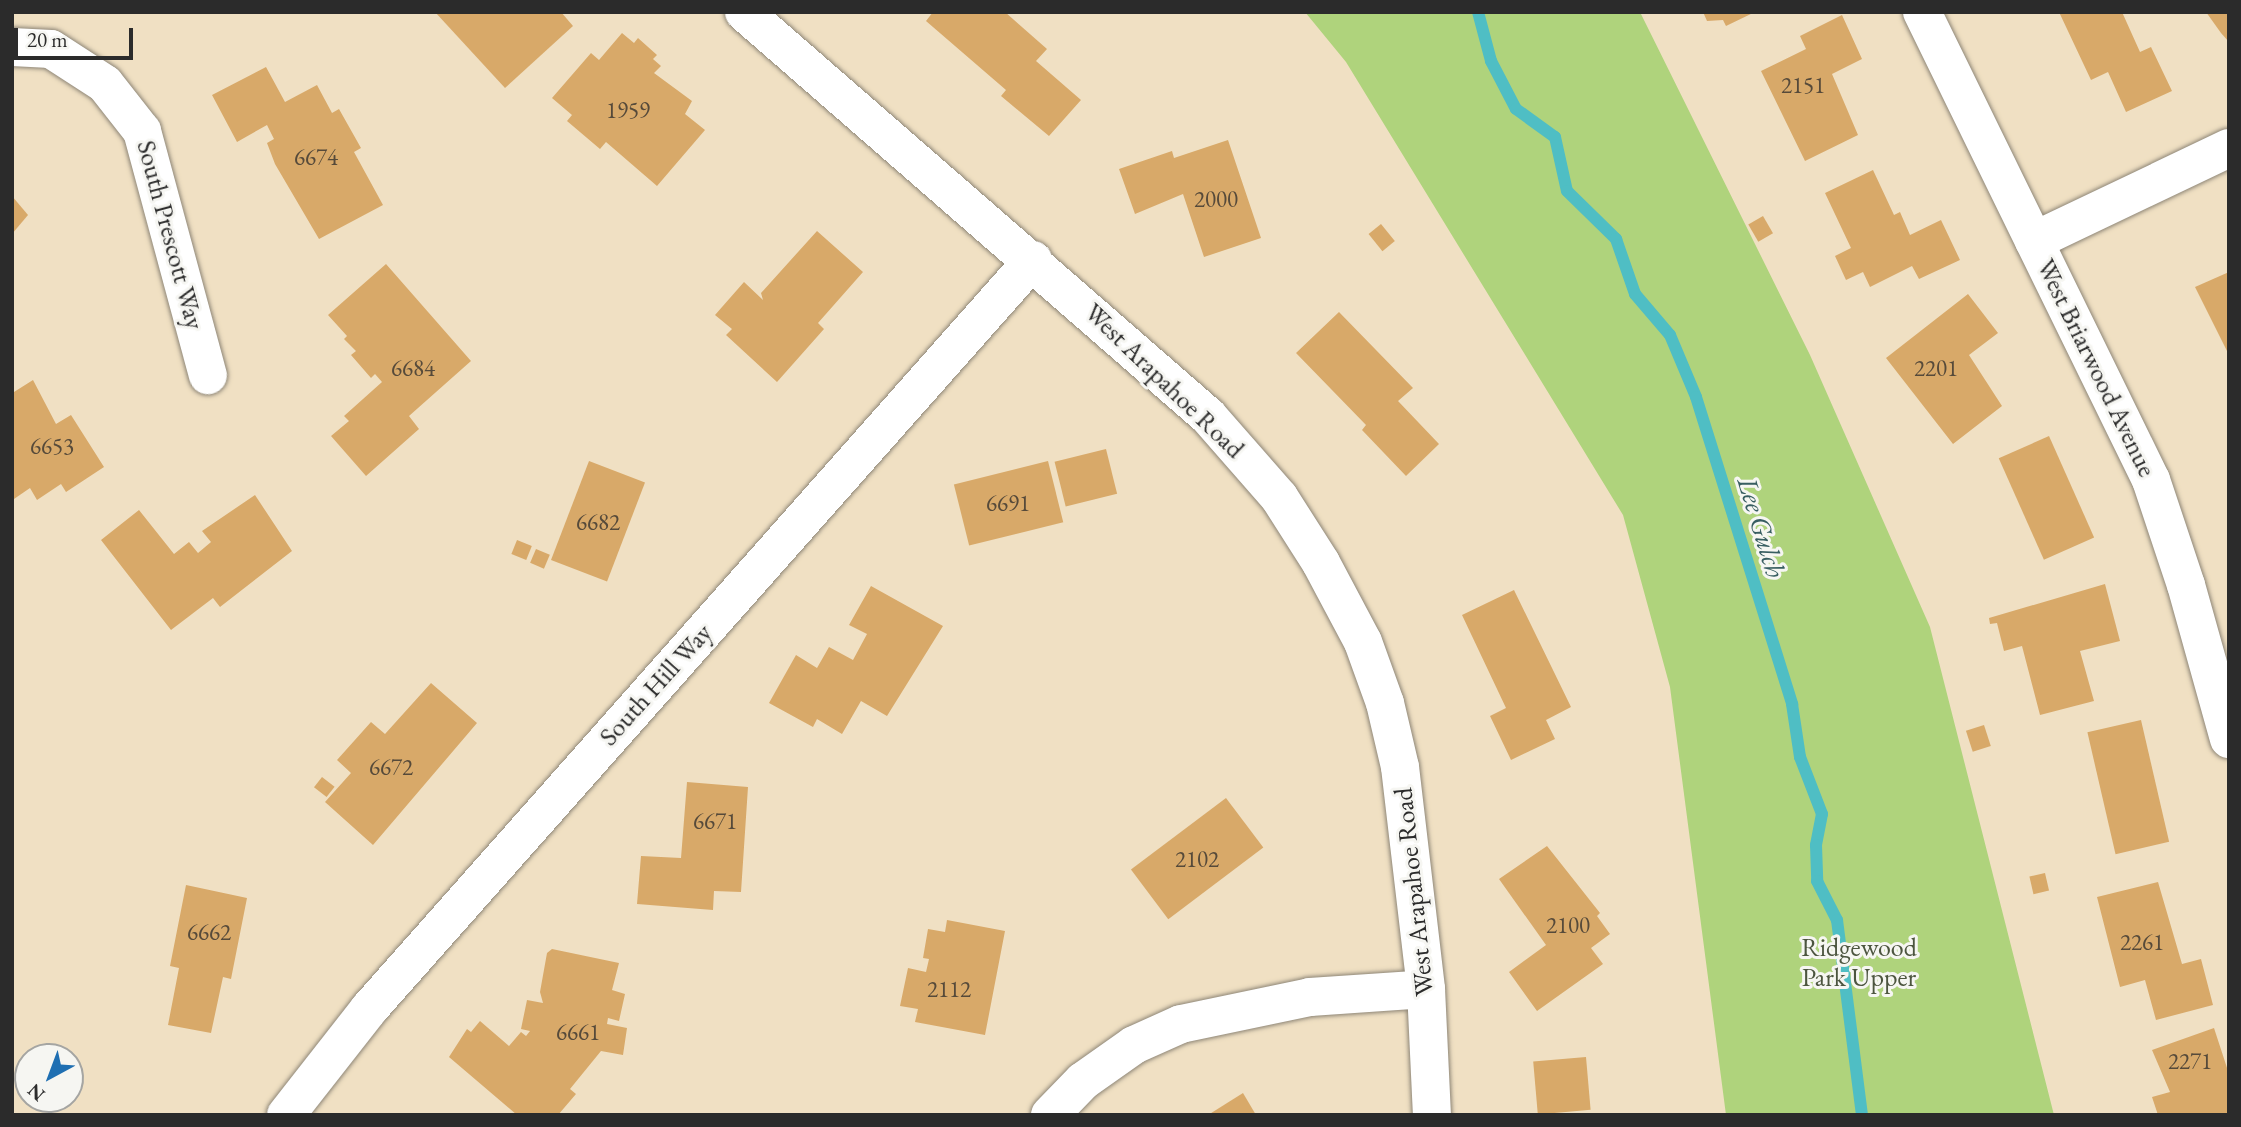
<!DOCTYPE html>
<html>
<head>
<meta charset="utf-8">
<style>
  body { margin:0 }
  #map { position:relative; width:2241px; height:1127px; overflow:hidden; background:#f0e0c3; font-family:"EB Garamond",serif }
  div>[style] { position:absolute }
  .green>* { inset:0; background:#afd37c }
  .stream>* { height:12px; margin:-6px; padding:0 6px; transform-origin:6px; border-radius:6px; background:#4fbec4 }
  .building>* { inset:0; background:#d8a969; transform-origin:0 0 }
  .roads { filter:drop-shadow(0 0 2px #8e8677) drop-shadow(0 0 2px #8e8677) }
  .minor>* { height:38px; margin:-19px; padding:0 19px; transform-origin:19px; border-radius:19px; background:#fff }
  span { translate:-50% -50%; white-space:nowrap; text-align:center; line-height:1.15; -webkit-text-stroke:6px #f6f6f2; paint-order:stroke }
  .number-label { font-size:23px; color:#564a3a }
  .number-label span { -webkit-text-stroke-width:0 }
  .street-label { font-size:26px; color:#2b2b2b }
  .park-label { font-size:26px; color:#4c553f }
  .water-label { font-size:28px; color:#385e61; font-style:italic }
  .frame { position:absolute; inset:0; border:14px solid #2b2b2b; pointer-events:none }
  .north { position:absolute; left:14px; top:1043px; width:70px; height:70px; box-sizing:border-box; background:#f6f6f2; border:2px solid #a5a5a2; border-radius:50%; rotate:221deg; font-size:19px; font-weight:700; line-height:28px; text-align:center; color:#2b2b2b }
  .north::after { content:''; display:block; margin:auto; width:24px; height:32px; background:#1f6fb2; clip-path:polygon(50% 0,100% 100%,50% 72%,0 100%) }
  .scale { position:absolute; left:14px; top:28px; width:119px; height:32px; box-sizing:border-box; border:4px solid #2b2b2b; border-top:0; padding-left:9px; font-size:21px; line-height:24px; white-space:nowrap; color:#2b2b2b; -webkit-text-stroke:5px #f6f6f2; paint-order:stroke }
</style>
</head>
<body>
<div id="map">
  <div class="green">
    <div style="clip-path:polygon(1305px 12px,1640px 12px,1810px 355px,1930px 627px,2054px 1115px,1726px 1115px,1670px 687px,1623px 515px,1346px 62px)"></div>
  </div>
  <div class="stream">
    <div style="left:1478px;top:12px;width:51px;rotate:75.1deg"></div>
    <div style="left:1491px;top:61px;width:54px;rotate:62.5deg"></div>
    <div style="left:1516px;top:109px;width:48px;rotate:35.7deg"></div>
    <div style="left:1555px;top:137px;width:55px;rotate:77.5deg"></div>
    <div style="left:1567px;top:191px;width:69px;rotate:44.4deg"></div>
    <div style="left:1616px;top:239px;width:58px;rotate:70.9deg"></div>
    <div style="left:1635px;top:294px;width:54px;rotate:49.5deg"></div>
    <div style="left:1670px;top:335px;width:67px;rotate:67.2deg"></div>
    <div style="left:1696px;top:397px;width:322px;rotate:72.6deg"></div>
    <div style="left:1792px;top:704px;width:54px;rotate:81.4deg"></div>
    <div style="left:1800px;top:757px;width:61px;rotate:68.9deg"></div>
    <div style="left:1822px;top:814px;width:32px;rotate:101deg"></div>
    <div style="left:1816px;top:845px;width:36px;rotate:88deg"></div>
    <div style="left:1817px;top:881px;width:44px;rotate:62.9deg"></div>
    <div style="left:1837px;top:920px;width:197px;rotate:82.7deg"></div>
  </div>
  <div class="building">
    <div style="clip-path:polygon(435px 12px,561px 12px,573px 26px,505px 88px)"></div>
    <div style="clip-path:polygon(933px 12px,1005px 12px,1047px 49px,1036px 61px,1081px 100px,1049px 136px,1001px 96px,1006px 90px,926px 21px)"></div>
    <div style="clip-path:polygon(1703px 12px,1755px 12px,1726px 26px,1723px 20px,1707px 21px)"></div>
    <div style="clip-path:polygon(2059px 12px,2122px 12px,2140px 52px,2151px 47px,2172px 91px,2126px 112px,2108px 72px,2091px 80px)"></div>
    <div style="clip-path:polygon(2206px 12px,2229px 12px,2229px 42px,2221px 33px)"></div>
    <div style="clip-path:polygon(1842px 15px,1862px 59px,1832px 74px,1858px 135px,1805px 161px,1761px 71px,1806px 49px,1800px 36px)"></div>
    <div style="clip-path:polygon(622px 33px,634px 43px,638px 38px,657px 55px,653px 59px,661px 66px,654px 73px,692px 101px,685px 114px,705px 130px,657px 186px,606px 142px,600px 149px,567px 121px,572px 115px,552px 98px,591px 53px,599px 60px)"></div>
    <div style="clip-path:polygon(266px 67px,285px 102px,317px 85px,332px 113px,339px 109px,361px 148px,354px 152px,383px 205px,319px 239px,275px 164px,267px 143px,274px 139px,267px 125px,237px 142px,212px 95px)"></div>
    <div style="clip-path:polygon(1228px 140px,1261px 238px,1204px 257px,1183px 194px,1135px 214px,1119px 169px,1172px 151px,1174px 158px)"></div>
    <div style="clip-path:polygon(1873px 170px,1894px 215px,1900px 212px,1910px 235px,1941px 220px,1960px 260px,1919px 279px,1912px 266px,1870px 287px,1863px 272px,1846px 280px,1835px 256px,1851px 248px,1825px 193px)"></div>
    <div style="clip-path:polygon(12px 196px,28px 215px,12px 234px)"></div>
    <div style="left:1763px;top:216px;width:20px;height:17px;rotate:60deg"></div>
    <div style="left:1381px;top:224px;width:22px;height:16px;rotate:51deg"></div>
    <div style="clip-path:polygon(817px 231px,863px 272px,818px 323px,824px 329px,777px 382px,726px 335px,732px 329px,715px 315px,744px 282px,763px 300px,761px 293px)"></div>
    <div style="clip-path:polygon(386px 264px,471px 361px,409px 416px,419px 429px,366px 476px,331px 436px,349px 421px,344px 416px,382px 382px,375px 374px,371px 378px,351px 355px,356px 351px,344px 339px,347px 336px,328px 315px)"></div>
    <div style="clip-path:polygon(2229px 272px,2229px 355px,2195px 287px)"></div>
    <div style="clip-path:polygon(1968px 294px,1998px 333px,1969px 355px,2002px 406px,1953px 444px,1886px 358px)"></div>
    <div style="clip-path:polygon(1339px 312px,1413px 388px,1398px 401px,1439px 444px,1406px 476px,1362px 430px,1366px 425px,1296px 353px)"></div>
    <div style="clip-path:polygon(33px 380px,56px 424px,71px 415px,104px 467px,66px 492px,61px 484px,37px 500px,30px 488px,14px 499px,12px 389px,14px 392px)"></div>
    <div style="left:2049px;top:436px;width:111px;height:55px;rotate:66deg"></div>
    <div style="left:1106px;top:449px;width:46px;height:53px;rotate:76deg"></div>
    <div style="left:589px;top:461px;width:60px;height:106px;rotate:21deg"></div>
    <div style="left:1048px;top:461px;width:63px;height:97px;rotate:76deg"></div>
    <div style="clip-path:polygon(255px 495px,292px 551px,220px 607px,213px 598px,171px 630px,101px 540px,139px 510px,174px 554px,189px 542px,198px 553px,211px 542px,202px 531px)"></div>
    <div style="left:517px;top:540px;width:16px;height:15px;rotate:22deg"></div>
    <div style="left:536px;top:549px;width:15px;height:15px;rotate:23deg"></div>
    <div style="clip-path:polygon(2105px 584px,2120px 641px,2080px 651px,2094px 701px,2040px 715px,2022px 646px,2004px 651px,1997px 623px,1990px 624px,1989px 618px)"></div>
    <div style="clip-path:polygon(871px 586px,943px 626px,887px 716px,861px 701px,842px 734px,817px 719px,813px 727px,769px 703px,796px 655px,817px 668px,829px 647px,853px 660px,867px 634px,849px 625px)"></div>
    <div style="clip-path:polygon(1514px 590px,1571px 707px,1546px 720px,1555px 739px,1511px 760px,1490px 716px,1506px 708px,1462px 615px)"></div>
    <div style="clip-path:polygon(431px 683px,477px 723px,373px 845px,325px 802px,351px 773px,337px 760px,371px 722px,385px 734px)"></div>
    <div style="left:2141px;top:720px;width:125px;height:55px;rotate:77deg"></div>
    <div style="left:1984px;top:725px;width:22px;height:19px;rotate:72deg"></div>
    <div style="left:322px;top:777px;width:16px;height:13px;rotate:38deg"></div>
    <div style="clip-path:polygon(687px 782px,748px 787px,741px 892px,714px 891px,713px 910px,637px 904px,641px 856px,681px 858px)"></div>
    <div style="left:1226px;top:798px;width:62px;height:119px;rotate:53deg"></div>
    <div style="clip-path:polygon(1547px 846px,1600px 913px,1597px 916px,1610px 934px,1591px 948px,1603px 964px,1537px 1011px,1509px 972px,1546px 945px,1499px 879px)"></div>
    <div style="left:2045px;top:873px;width:18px;height:16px;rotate:77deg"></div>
    <div style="clip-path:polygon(2158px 882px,2182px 964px,2201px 959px,2213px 1005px,2156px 1020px,2145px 980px,2120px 987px,2097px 897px)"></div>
    <div style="clip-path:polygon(186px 885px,247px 898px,231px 979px,223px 977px,211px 1033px,168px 1025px,179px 968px,170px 966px)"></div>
    <div style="clip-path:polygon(947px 920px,1005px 931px,985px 1035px,915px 1022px,918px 1009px,900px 1006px,908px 968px,926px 972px,929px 959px,923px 958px,928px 929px,945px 932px)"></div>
    <div style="clip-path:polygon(552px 949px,619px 963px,612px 990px,625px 994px,619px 1021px,608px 1018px,607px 1024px,627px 1028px,623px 1055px,601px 1051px,570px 1089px,576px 1094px,558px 1115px,517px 1115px,449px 1057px,467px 1029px,471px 1032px,480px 1021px,509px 1046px,521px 1032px,526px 1036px,530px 1031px,521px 1029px,527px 1000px,543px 1003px,540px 992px,547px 953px)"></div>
    <div style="clip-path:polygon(2214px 1028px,2229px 1074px,2229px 1115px,2158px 1115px,2152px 1097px,2170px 1092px,2152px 1050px)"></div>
    <div style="left:1586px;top:1057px;width:53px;height:53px;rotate:85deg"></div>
    <div style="clip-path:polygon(1243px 1093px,1256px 1115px,1208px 1115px)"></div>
  </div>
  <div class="roads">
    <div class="minor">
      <div style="left:744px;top:12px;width:615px;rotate:41.05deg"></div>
      <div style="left:1208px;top:416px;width:108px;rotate:48.8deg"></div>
      <div style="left:1279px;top:497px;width:78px;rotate:57.5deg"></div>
      <div style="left:1321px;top:563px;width:89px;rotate:62deg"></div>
      <div style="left:1363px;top:642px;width:65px;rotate:70.2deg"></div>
      <div style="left:1385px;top:703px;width:66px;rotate:76.8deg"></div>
      <div style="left:1400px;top:767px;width:224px;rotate:83.3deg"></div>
      <div style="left:1426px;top:989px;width:126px;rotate:87.3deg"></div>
      <div style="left:1922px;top:12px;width:521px;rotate:63.93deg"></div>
      <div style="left:2151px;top:480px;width:111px;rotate:71.6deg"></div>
      <div style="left:2186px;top:585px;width:160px;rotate:74.4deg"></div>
      <div style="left:12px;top:47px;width:39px;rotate:3deg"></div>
      <div style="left:51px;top:49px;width:64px;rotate:32.9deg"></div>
      <div style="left:105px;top:84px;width:60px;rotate:51.8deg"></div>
      <div style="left:142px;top:131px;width:253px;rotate:74.9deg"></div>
      <div style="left:2034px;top:241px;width:216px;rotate:-25.5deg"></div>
      <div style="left:286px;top:1115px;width:135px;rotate:-51.9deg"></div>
      <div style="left:369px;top:1009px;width:1001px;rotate:-48.44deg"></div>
      <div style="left:1050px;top:1115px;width:47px;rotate:-45.9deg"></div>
      <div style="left:1083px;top:1081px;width:62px;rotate:-35.2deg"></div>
      <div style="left:1134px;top:1045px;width:51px;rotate:-24.1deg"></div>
      <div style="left:1181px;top:1024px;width:132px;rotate:-11.8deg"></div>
      <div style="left:1310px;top:997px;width:116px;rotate:-3.9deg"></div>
    </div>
  </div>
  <div class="number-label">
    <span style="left:1803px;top:85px">2151</span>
    <span style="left:628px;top:110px">1959</span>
    <span style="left:316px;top:157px">6674</span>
    <span style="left:1216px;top:199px">2000</span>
    <span style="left:413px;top:368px">6684</span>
    <span style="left:1936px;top:368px">2201</span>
    <span style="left:52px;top:446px">6653</span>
    <span style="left:1008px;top:503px">6691</span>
    <span style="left:598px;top:522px">6682</span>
    <span style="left:391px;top:767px">6672</span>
    <span style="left:715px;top:821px">6671</span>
    <span style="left:1197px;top:859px">2102</span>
    <span style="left:1568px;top:925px">2100</span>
    <span style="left:209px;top:932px">6662</span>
    <span style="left:2142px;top:942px">2261</span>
    <span style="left:949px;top:989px">2112</span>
    <span style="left:578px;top:1032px">6661</span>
    <span style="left:2190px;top:1061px">2271</span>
  </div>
  <div class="street-label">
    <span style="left:170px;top:235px;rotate:75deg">South Prescott Way</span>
    <span style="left:2096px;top:368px;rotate:64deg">West Briarwood Avenue</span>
    <span style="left:1164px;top:381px;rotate:44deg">West Arapahoe Road</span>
    <span style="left:656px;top:685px;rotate:-48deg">South Hill Way</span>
    <span style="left:1414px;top:892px;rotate:-96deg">West Arapahoe Road</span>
  </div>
  <div class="park-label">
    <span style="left:1859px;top:963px">Ridgewood<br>Park Upper</span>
  </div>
  <div class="water-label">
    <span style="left:1762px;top:527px;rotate:73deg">Lee Gulch</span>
  </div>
  <div class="frame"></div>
  <div class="north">N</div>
  <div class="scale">20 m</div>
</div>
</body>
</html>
